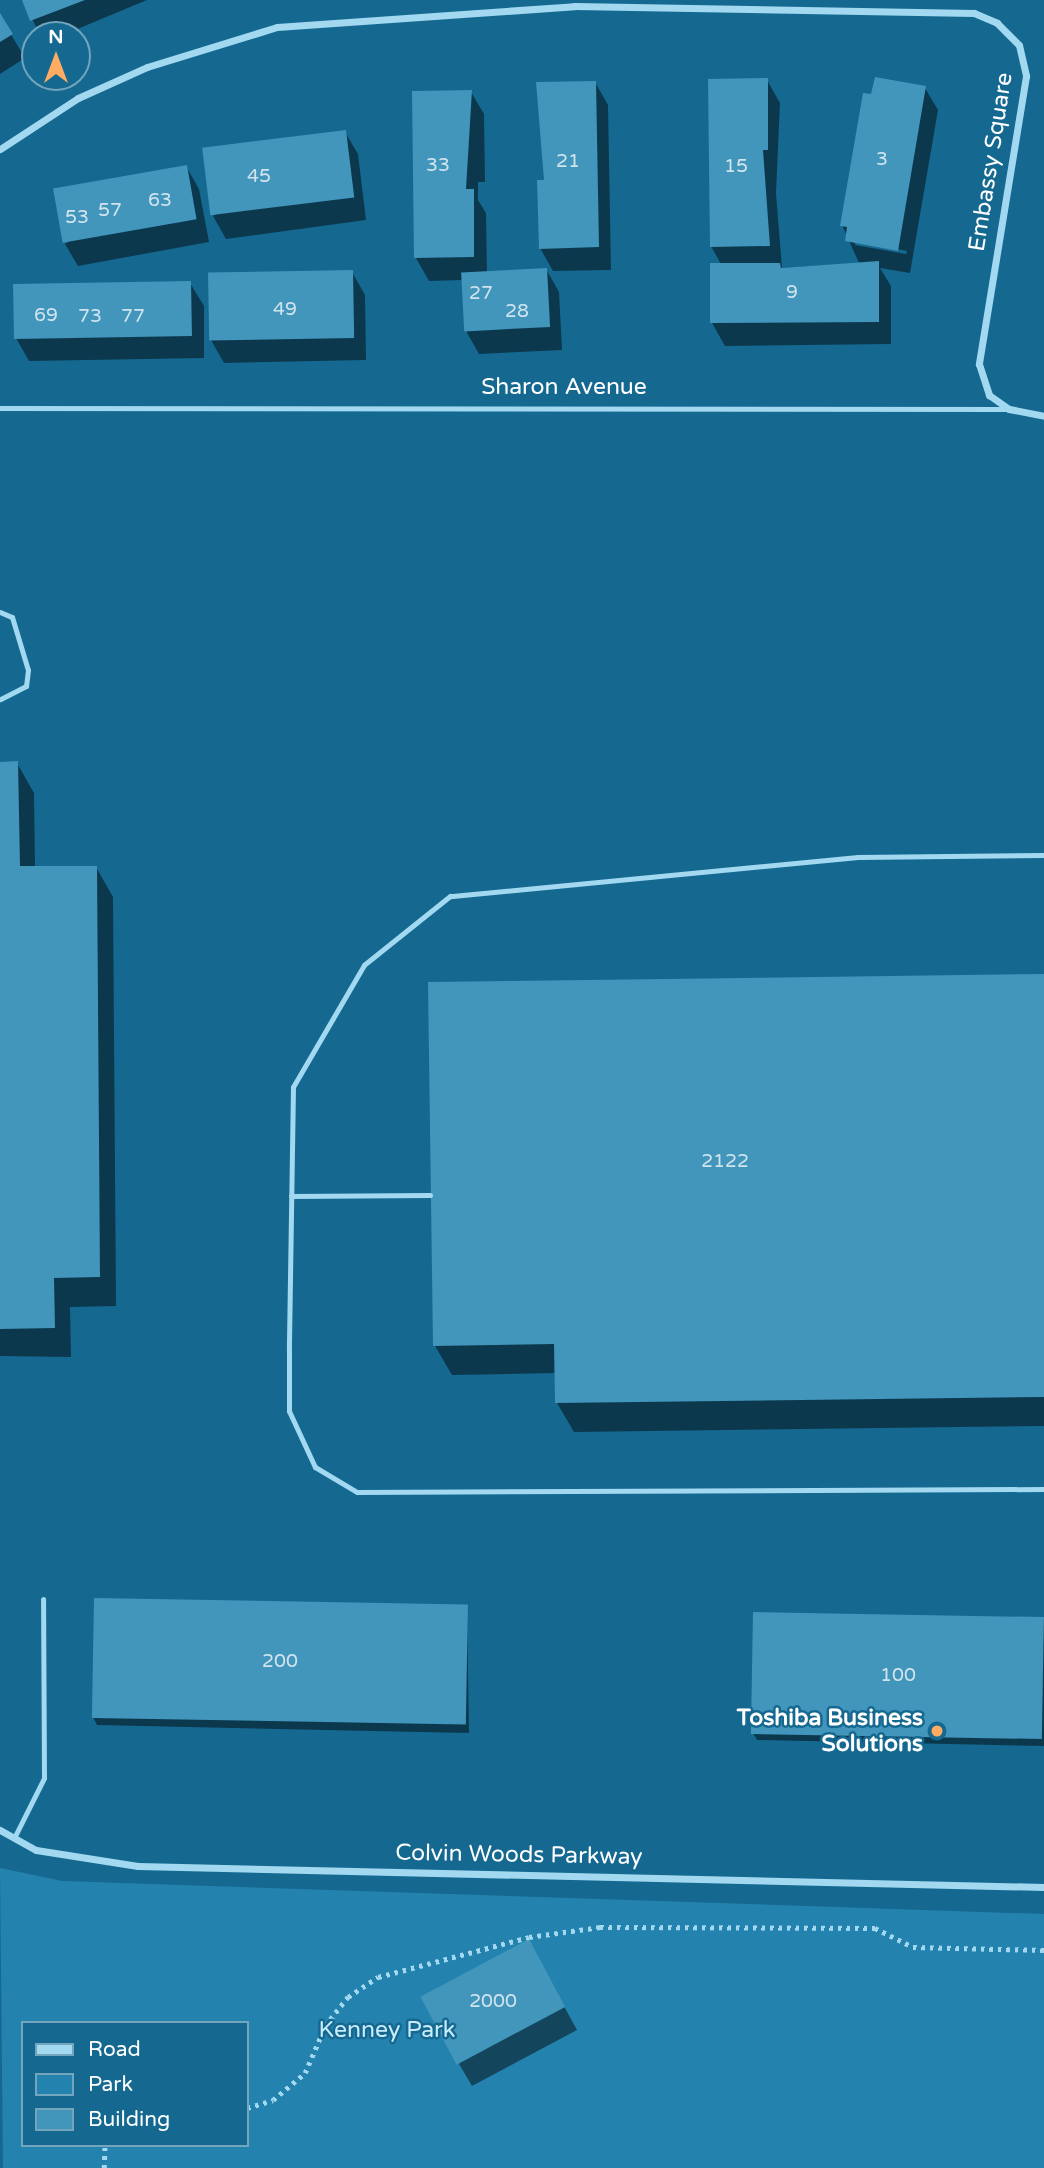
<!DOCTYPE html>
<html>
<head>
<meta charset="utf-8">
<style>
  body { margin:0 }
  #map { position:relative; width:1044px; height:2168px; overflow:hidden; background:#156991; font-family:"Varela Round",sans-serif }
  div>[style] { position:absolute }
  .green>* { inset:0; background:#2483ae }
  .shadow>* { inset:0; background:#0007 }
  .building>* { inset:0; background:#4295bb; transform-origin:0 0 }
  .path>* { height:4.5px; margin-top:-2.25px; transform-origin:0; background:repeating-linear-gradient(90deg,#a2d9f1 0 3.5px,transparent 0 8.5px) }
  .service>* { height:5px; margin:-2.5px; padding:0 2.5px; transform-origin:2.5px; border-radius:2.5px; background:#a2d9f1 }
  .minor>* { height:7px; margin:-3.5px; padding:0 3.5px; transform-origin:3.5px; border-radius:3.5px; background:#a2d9f1 }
  .dots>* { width:19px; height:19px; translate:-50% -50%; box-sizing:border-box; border:4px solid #156991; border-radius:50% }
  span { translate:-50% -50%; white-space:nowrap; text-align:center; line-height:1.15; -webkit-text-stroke:5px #156991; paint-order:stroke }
  .number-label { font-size:19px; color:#d0e4ee }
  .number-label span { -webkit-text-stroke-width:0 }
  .street-label { font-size:23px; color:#fff }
  .poi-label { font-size:23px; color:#fff; font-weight:700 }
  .right { translate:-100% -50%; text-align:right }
  .park-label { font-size:23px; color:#c9ecfc }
  .legend { position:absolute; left:21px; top:2021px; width:228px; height:126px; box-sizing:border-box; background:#156991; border:2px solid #73a5bd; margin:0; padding:9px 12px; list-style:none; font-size:21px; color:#fff }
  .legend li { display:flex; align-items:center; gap:14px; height:35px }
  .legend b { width:35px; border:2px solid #73a5bd }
  .north { position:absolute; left:21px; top:21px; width:70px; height:70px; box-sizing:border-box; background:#156991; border:2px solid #73a5bd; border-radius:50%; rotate:0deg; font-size:19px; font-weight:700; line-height:28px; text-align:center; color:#fff }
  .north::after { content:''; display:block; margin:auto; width:24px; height:32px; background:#ffac62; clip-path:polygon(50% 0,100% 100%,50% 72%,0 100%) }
</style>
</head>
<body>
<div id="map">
  <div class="green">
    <div style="clip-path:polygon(evenodd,0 1868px,62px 1881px,1044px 1914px,1044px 2168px,3px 2168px,0 1868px,23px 2023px,247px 2023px,247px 2145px,23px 2145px,23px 2023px)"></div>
  </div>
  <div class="shadow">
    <div style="clip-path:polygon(23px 0,147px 0,63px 35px,40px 35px)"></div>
    <div style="clip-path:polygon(0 16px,25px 58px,0 74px)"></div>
    <div style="clip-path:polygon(evenodd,767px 80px,780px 103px,776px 193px,782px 268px,859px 263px,842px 225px,873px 96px,925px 88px,938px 110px,910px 273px,880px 268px,891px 286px,891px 344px,725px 346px,712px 323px,722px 266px,711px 246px,767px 80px,855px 241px,907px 251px,906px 254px,855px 245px,855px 241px)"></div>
    <div style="clip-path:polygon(595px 82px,608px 105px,611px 270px,553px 271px,540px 248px)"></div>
    <div style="clip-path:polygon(471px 92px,484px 114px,485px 182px,478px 182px,478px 200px,486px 213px,487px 273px,546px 269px,559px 292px,562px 350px,479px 354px,466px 331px,463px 280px,429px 281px,416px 258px)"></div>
    <div style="clip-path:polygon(345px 132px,358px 154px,366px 220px,226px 239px,213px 216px)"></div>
    <div style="clip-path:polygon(186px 166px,199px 189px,209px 242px,78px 266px,65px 244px)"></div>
    <div style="clip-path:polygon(352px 272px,365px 295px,366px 360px,224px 363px,211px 340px)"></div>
    <div style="clip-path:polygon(190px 283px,204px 306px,204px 358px,29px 361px,16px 338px)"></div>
    <div style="clip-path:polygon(0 763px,17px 763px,34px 793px,35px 868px,96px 867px,113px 897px,116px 1306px,70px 1307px,71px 1357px,0 1356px)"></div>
    <div style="clip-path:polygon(1044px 976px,1044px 1426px,574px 1432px,557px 1403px,556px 1373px,452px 1375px,435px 1346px)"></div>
    <div style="clip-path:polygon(467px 1608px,469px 1733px,97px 1725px,93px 1717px)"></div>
    <div style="clip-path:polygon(1044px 1620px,1044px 1746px,757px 1740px,753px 1733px)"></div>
    <div style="clip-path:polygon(541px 1964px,577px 2030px,472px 2086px,459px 2064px)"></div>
  </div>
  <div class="building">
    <div style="clip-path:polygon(22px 0,85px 0,30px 21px)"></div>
    <div style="clip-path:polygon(0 13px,13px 34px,0 42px)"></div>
    <div style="clip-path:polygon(875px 77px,926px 86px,898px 251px,845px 241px,847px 227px,840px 226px,863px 93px,871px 94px)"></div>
    <div style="clip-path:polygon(768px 78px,768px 150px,763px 150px,770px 246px,710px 247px,708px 79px)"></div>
    <div style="clip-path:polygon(596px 81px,599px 247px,539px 249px,537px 180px,544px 180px,536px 82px)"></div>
    <div style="clip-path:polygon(472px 90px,466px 189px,474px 189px,474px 257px,414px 258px,412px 91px)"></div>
    <div style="left:346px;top:130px;width:68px;height:145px;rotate:83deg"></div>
    <div style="left:187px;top:165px;width:55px;height:136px;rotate:80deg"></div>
    <div style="clip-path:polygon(879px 261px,879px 322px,710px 323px,710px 263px,780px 263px,781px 268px)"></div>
    <div style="left:547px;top:268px;width:59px;height:86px;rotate:87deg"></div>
    <div style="left:353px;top:270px;width:68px;height:145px;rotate:89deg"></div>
    <div style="left:191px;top:281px;width:55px;height:178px;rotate:89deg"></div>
    <div style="clip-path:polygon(18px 761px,20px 866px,97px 866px,100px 1277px,54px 1278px,55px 1328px,0 1329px,0 762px)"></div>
    <div style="clip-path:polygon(1044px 974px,1044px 1397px,555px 1403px,554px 1344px,433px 1346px,428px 982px)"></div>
    <div style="left:94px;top:1598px;width:374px;height:120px;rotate:1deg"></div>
    <div style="left:753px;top:1612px;width:291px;height:122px;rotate:1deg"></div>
    <div style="left:529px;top:1939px;width:77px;height:123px;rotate:62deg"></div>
  </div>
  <div class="path">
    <div style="left:247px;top:2108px;width:27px;rotate:-17deg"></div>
    <div style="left:273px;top:2100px;width:42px;rotate:-40.2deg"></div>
    <div style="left:305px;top:2073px;width:51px;rotate:-66.9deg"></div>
    <div style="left:325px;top:2026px;width:37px;rotate:-52deg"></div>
    <div style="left:348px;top:1997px;width:36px;rotate:-34deg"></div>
    <div style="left:378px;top:1977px;width:156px;rotate:-14.8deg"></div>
    <div style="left:529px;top:1937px;width:72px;rotate:-8deg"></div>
    <div style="left:600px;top:1927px;width:275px;rotate:0.2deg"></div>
    <div style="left:875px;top:1928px;width:42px;rotate:26.6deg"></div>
    <div style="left:913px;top:1947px;width:131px;rotate:1.3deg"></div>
    <div style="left:104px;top:2168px;width:23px;rotate:-88deg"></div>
  </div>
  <div class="service">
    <div style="left:0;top:408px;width:1009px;rotate:0.06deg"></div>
    <div style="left:0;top:612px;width:13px;rotate:23deg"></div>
    <div style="left:12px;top:617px;width:55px;rotate:73.2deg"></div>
    <div style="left:28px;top:670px;width:16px;rotate:97deg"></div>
    <div style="left:26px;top:686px;width:29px;rotate:153deg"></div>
    <div style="left:1044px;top:855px;width:186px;rotate:179.4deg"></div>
    <div style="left:858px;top:857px;width:410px;rotate:174.5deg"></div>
    <div style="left:450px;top:896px;width:110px;rotate:141.3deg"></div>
    <div style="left:364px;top:965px;width:141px;rotate:120.2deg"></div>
    <div style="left:293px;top:1087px;width:263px;rotate:90.9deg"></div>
    <div style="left:289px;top:1350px;width:61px;rotate:90deg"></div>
    <div style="left:289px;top:1411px;width:62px;rotate:65.1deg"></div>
    <div style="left:315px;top:1467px;width:49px;rotate:30.8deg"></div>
    <div style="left:357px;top:1492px;width:687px;rotate:-0.25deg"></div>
    <div style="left:291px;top:1196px;width:139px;rotate:-0.4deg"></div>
    <div style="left:14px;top:1838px;width:67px;rotate:-63.4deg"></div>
    <div style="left:44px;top:1778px;width:179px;rotate:-90.3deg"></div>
  </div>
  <div class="minor">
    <div style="left:0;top:149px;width:93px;rotate:-33.2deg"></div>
    <div style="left:78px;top:98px;width:76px;rotate:-24.2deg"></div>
    <div style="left:147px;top:67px;width:136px;rotate:-17.1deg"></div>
    <div style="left:277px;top:27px;width:298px;rotate:-4deg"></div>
    <div style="left:574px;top:6px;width:400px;rotate:1deg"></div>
    <div style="left:974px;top:13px;width:25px;rotate:23deg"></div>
    <div style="left:997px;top:23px;width:31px;rotate:45deg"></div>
    <div style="left:1019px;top:45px;width:32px;rotate:77deg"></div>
    <div style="left:1026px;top:76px;width:292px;rotate:99.3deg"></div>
    <div style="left:979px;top:364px;width:33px;rotate:72deg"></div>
    <div style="left:989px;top:395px;width:24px;rotate:35deg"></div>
    <div style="left:1009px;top:409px;width:36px;rotate:11deg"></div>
    <div style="left:0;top:1830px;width:41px;rotate:29.1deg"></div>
    <div style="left:36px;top:1850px;width:103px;rotate:8.9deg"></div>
    <div style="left:138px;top:1866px;width:906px;rotate:1.33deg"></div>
  </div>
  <div class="dots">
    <div style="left:937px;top:1731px;background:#ffac62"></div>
  </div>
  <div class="number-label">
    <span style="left:882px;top:160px">3</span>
    <span style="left:568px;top:162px">21</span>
    <span style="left:438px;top:166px">33</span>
    <span style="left:736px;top:167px">15</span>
    <span style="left:259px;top:177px">45</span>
    <span style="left:160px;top:201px">63</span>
    <span style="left:110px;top:211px">57</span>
    <span style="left:77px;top:218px">53</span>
    <span style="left:792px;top:293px">9</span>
    <span style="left:481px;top:294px">27</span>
    <span style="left:285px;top:310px">49</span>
    <span style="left:517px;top:312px">28</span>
    <span style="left:46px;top:316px">69</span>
    <span style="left:90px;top:317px">73</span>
    <span style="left:133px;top:317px">77</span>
    <span style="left:725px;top:1162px">2122</span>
    <span style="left:280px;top:1662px">200</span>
    <span style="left:898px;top:1676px">100</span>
    <span style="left:493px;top:2002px">2000</span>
  </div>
  <div class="street-label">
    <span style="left:991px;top:162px;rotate:-81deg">Embassy Square</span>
    <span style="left:564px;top:387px">Sharon Avenue</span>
    <span style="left:519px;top:1855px;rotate:1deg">Colvin Woods Parkway</span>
  </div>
  <div class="poi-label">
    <span class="right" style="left:923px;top:1731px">Toshiba Business<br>Solutions</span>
  </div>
  <div class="park-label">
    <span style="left:387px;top:2030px">Kenney Park</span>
  </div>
  <ul class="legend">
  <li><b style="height:9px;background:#a2d9f1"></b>Road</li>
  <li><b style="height:19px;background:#2483ae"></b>Park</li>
  <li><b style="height:19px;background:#4295bb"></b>Building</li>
  </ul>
  <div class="north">N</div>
</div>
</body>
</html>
